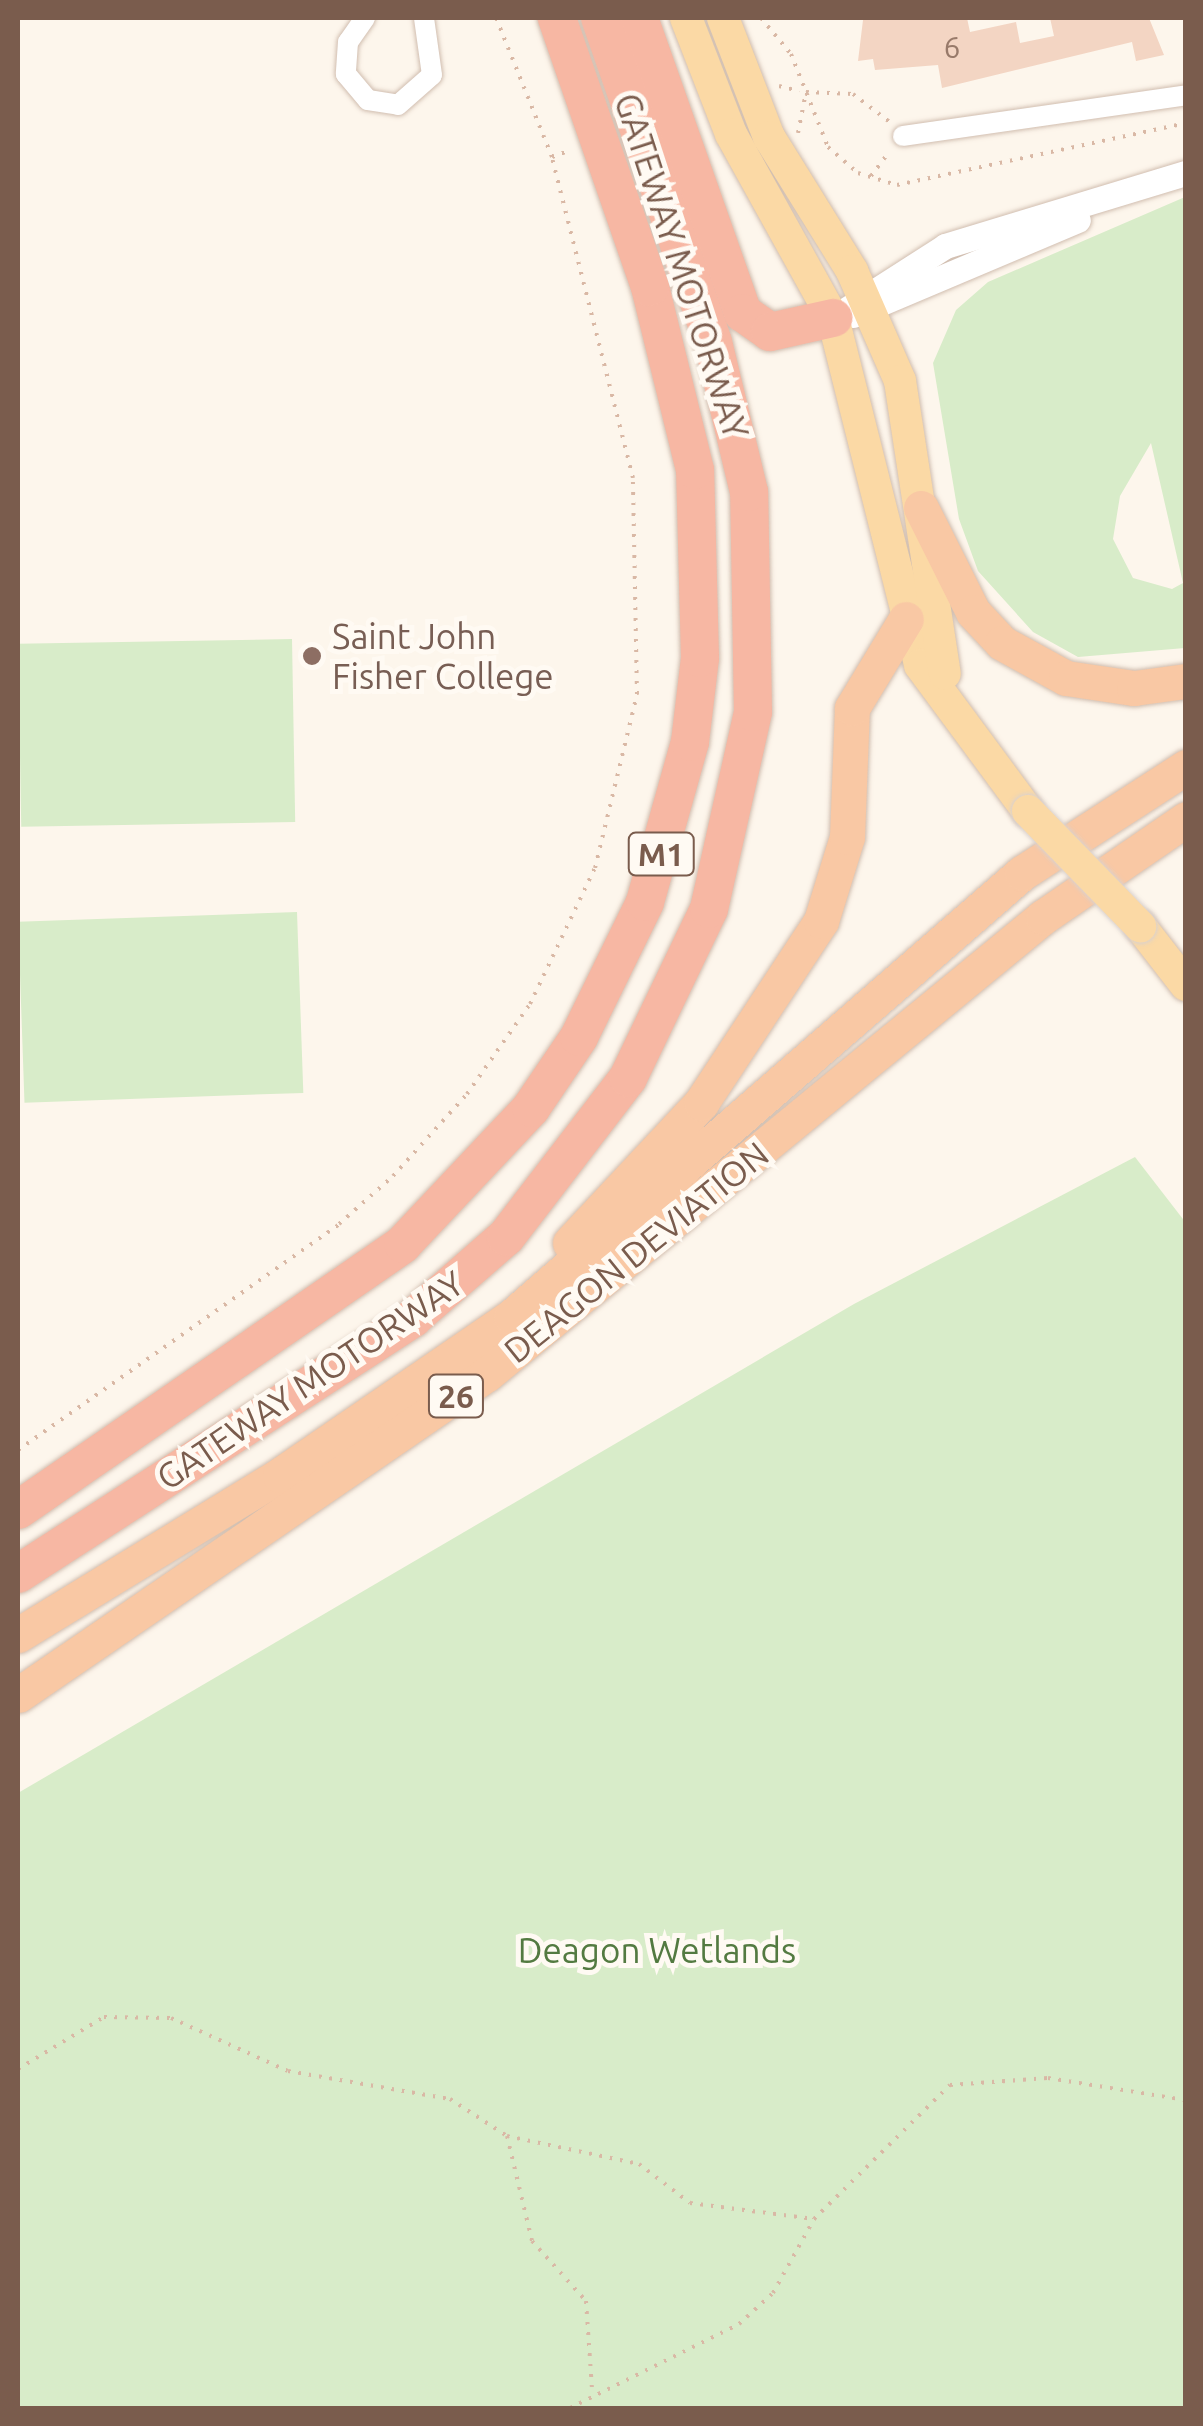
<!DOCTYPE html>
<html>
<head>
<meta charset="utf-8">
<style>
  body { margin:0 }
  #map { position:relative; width:1203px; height:2426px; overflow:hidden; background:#fdf6ec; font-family:Ubuntu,sans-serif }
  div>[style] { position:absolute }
  .green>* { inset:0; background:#d8ecc9; transform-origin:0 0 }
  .building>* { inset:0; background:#f3d5c3 }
  .path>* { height:4px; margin-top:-2px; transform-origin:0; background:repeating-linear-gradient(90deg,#d9b8a5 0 2.5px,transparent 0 10.5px) }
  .roads { filter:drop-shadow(0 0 2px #d1beb0) drop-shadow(0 0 2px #d1beb0) }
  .minor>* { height:20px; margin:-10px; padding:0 10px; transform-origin:10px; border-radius:10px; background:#fff }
  .tertiary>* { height:25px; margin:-12.5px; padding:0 12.5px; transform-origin:12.5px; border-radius:12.5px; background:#fff }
  .primary>* { height:32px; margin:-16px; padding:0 16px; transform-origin:16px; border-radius:16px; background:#fbd9a5 }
  .trunk>* { height:35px; margin:-17.5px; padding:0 17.5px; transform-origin:17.5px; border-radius:17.5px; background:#f9c8a4 }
  .motorway>* { height:38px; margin:-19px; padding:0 19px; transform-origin:19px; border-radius:19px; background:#f7b7a3 }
  .bridges { filter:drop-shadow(0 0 2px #dad1cd) drop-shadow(0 0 2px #dad1cd) }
  .primary-bridge>* { height:32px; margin:-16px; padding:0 16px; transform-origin:16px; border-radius:16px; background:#fbd9a5 }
  .dots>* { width:28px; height:28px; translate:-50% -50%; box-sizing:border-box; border:5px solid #fffaf3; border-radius:50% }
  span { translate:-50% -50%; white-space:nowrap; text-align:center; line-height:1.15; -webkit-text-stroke:10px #fffaf3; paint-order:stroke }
  .number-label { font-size:30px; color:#987a6a }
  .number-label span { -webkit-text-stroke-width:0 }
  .shield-label span { padding:2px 8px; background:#fffaf3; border:2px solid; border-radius:8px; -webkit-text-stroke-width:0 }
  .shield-label { font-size:32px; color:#7a5c4d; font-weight:700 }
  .street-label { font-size:35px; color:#7a5c4d }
  .education-label { font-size:35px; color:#785e54 }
  .left { translate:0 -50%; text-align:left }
  .park-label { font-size:35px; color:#537a41 }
  .frame { position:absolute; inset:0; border:20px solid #7a5c4d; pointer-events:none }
</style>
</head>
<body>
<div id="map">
  <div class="green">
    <div style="clip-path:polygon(evenodd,1185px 197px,1185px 648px,1078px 657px,1033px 632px,978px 571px,959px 519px,933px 363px,956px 310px,988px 282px,1185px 197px,1151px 443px,1183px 583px,1172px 589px,1133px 578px,1113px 539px,1120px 496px,1151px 443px)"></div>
    <div style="left:292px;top:639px;width:183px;height:274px;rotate:89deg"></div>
    <div style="left:297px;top:912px;width:181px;height:279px;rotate:88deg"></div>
    <div style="clip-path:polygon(1135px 1157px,1186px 1223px,1185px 2408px,18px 2408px,18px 1793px,854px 1304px)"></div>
  </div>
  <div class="building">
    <div style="clip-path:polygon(879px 18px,967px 18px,970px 32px,1016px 22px,1020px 43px,1054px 36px,1050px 18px,1149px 18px,1164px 55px,1136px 61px,1132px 42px,942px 88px,938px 65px,875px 70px,873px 59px,858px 61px,863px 20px)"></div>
  </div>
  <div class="path">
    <div style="left:761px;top:18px;width:47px;rotate:50.2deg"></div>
    <div style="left:791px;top:54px;width:100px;rotate:68.3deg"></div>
    <div style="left:828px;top:147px;width:40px;rotate:41deg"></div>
    <div style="left:858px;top:173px;width:41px;rotate:17.1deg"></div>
    <div style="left:897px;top:185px;width:296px;rotate:-12.1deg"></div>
    <div style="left:779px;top:86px;width:21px;rotate:14deg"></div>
    <div style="left:806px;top:92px;width:47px;rotate:2.4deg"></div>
    <div style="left:853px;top:94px;width:48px;rotate:37.3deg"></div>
    <div style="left:798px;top:133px;width:42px;rotate:-79deg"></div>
    <div style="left:552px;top:157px;width:20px;rotate:-20deg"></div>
    <div style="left:871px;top:176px;width:30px;rotate:-53deg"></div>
    <div style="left:18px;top:1450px;width:393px;rotate:-35.1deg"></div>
    <div style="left:339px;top:1224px;width:72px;rotate:-41.6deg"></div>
    <div style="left:393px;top:1176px;width:110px;rotate:-47.9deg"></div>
    <div style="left:467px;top:1094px;width:110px;rotate:-55deg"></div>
    <div style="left:530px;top:1004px;width:151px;rotate:-64.5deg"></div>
    <div style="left:595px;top:868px;width:179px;rotate:-76.4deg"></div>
    <div style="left:637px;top:694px;width:216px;rotate:-91.1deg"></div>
    <div style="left:633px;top:478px;width:331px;rotate:-104.2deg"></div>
    <div style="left:552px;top:157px;width:150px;rotate:-111.9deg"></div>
    <div style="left:18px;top:2069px;width:100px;rotate:-31.2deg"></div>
    <div style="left:104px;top:2017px;width:67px;rotate:0.9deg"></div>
    <div style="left:171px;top:2018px;width:128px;rotate:24.4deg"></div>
    <div style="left:288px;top:2071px;width:164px;rotate:9.8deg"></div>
    <div style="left:450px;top:2099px;width:68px;rotate:33deg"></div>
    <div style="left:507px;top:2136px;width:108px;rotate:76.6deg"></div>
    <div style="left:532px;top:2241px;width:81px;rotate:48deg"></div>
    <div style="left:586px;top:2301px;width:89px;rotate:86.1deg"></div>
    <div style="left:507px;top:2136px;width:135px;rotate:12deg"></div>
    <div style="left:639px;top:2164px;width:64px;rotate:37.4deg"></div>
    <div style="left:690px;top:2203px;width:125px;rotate:7.4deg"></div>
    <div style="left:570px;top:2408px;width:189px;rotate:-26.4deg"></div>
    <div style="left:739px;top:2324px;width:46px;rotate:-42.4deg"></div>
    <div style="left:773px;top:2293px;width:85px;rotate:-61deg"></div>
    <div style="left:814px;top:2219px;width:191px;rotate:-44.6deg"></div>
    <div style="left:950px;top:2085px;width:98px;rotate:-4.1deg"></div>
    <div style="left:1048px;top:2078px;width:140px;rotate:9.1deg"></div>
  </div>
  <div class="roads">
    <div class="minor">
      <div style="left:365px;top:18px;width:29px;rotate:125deg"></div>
      <div style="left:348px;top:42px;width:32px;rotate:94deg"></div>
      <div style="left:346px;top:74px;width:34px;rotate:50deg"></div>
      <div style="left:368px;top:100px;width:30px;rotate:9deg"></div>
      <div style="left:398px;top:105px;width:45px;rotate:-41.4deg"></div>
      <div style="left:432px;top:75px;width:58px;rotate:-98deg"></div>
      <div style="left:903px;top:136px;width:286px;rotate:-8.2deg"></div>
    </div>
    <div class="tertiary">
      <div style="left:853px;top:315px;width:244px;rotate:-22.9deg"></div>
      <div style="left:833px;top:318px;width:133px;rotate:-32.7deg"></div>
      <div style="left:945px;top:246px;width:252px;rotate:-16.9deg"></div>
    </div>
    <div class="primary">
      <div style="left:686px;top:18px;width:124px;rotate:68.8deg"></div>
      <div style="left:731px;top:134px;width:210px;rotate:61deg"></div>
      <div style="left:833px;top:318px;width:358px;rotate:75.9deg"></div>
      <div style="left:920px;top:665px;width:182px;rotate:53.5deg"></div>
      <div style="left:723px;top:18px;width:128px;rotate:68.9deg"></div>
      <div style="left:769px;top:137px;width:158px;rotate:58.2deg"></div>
      <div style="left:852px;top:271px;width:120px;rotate:66.4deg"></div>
      <div style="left:900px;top:381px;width:296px;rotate:81.3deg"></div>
      <div style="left:1140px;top:926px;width:75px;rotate:52.1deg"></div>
    </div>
    <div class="trunk">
      <div style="left:921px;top:508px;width:116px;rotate:63.4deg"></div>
      <div style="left:973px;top:612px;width:42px;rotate:46.9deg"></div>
      <div style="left:1002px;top:643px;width:73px;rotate:28.7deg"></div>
      <div style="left:1066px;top:678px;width:69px;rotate:8.4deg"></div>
      <div style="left:1134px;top:688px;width:52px;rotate:-7.7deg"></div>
      <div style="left:570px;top:1243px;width:192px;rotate:-46.9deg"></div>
      <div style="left:701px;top:1103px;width:218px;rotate:-56.6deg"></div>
      <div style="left:821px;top:921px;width:88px;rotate:-72.8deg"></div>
      <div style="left:847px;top:837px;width:129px;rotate:-87.8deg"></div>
      <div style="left:852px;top:708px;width:104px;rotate:-58.8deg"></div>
      <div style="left:18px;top:1635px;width:307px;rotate:-31.4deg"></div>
      <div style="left:280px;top:1475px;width:280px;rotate:-34.4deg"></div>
      <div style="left:511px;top:1317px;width:677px;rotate:-40.99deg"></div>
      <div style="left:1022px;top:873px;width:195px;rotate:-32.9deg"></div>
      <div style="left:18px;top:1695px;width:568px;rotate:-34.39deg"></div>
      <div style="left:487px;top:1374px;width:720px;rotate:-39.42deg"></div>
      <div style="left:1043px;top:917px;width:173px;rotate:-34.4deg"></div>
    </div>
    <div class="motorway">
      <div style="left:639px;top:18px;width:313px;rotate:70.6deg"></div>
      <div style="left:743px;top:313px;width:33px;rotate:35deg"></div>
      <div style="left:770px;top:332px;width:65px;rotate:-12.5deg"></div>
      <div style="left:18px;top:1510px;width:468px;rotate:-34.6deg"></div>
      <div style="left:403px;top:1244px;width:187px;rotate:-46.7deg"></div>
      <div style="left:531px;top:1108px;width:86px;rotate:-55.9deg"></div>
      <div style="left:579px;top:1037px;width:150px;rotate:-63.9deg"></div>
      <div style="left:645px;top:902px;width:166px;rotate:-74.3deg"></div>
      <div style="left:690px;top:742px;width:85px;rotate:-83.2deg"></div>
      <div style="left:700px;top:658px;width:188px;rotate:-91.5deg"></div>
      <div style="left:695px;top:470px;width:188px;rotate:-103.8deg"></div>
      <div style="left:650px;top:287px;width:285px;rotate:-109.1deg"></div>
      <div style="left:18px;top:1574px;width:471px;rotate:-32.9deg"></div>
      <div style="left:413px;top:1318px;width:123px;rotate:-41.1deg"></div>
      <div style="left:506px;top:1237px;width:200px;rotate:-52.5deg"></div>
      <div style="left:628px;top:1078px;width:187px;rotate:-64.4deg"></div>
      <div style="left:709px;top:909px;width:202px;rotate:-77.4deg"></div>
      <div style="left:753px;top:712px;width:220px;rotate:-91deg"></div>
      <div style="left:749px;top:492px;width:154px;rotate:-103.5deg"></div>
      <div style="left:713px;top:342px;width:343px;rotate:-109.2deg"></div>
    </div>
  </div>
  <div class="bridges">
    <div class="primary-bridge">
      <div style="left:1028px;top:811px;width:161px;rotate:45.8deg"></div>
    </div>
  </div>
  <div class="dots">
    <div style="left:312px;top:656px;background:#8d6e63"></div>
  </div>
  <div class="number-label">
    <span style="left:952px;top:47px">6</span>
  </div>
  <div class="shield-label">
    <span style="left:661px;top:854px">M1</span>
    <span style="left:456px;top:1396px">26</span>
  </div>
  <div class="street-label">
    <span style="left:682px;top:266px;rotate:72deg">GATEWAY MOTORWAY</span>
    <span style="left:636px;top:1252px;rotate:-39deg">DEAGON DEVIATION</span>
    <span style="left:310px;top:1380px;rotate:-34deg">GATEWAY MOTORWAY</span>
  </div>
  <div class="education-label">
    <span class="left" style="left:332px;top:656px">Saint John<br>Fisher College</span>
  </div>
  <div class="park-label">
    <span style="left:657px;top:1950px">Deagon Wetlands</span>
  </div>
  <div class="frame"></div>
</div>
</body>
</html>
